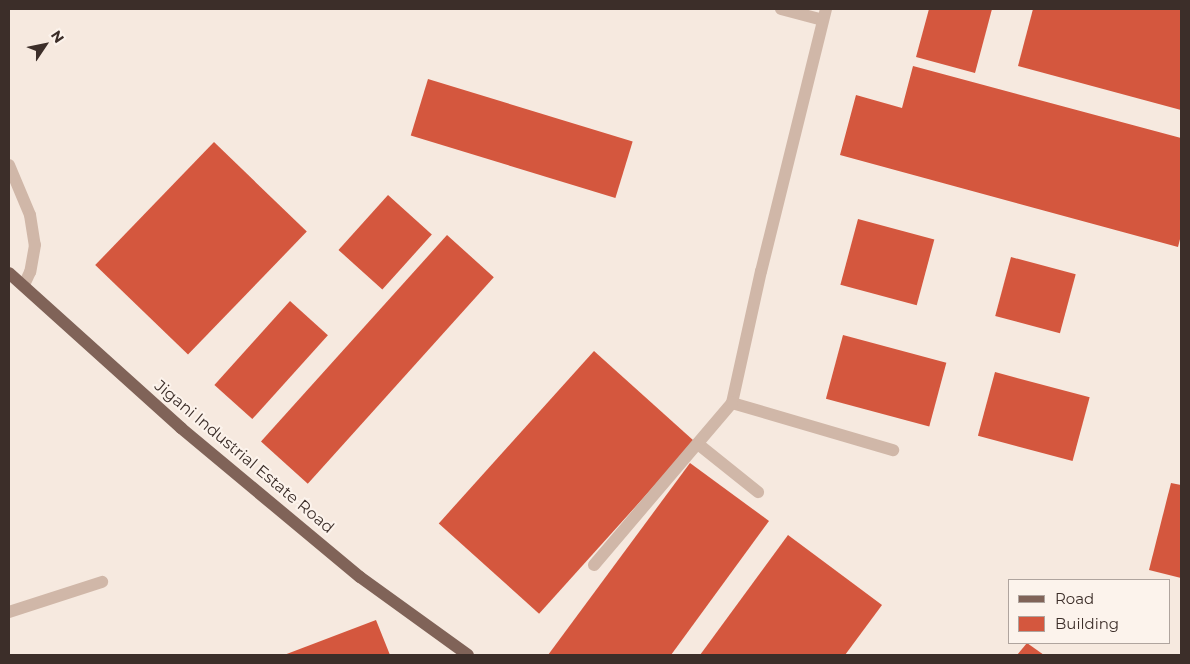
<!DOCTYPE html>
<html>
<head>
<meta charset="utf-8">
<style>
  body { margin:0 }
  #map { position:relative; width:1190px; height:664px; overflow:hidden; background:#f6e9df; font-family:Montserrat,sans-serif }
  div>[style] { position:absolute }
  .building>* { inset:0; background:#d4573e; transform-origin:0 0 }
  .minor>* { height:12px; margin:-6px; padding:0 6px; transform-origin:6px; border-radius:6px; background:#d0b7a8 }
  .major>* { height:12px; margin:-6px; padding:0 6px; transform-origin:6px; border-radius:6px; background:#806358 }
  span { translate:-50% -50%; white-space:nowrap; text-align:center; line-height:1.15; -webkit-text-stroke:4px #fcf3ec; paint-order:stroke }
  .street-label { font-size:16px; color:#3c2e29 }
  .frame { position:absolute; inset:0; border:10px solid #3c2e29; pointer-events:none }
  .legend { position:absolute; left:1008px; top:579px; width:162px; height:65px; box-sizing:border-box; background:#fcf3ec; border:1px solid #afa49e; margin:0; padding:6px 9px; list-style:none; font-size:15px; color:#3c2e29 }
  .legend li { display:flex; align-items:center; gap:10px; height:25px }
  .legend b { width:25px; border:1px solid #afa49e }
  .north { position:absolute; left:20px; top:20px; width:50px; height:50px; -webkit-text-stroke:4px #fcf3ec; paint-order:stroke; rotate:56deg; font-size:14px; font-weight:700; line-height:20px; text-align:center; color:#3c2e29 }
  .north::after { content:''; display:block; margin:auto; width:18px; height:22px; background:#3c2e29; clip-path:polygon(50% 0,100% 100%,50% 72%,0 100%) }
</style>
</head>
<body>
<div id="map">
  <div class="building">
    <div style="clip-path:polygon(929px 9px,992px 9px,975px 73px,916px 57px)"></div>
    <div style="clip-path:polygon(1033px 9px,1181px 9px,1181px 110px,1018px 66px)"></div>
    <div style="clip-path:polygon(913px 66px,1181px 138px,1181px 235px,1178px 247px,840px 155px,856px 95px,902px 108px)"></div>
    <div style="left:428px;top:79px;width:214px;height:59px;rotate:17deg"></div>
    <div style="left:214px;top:142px;width:129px;height:171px;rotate:44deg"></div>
    <div style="left:388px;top:195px;width:59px;height:74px;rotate:42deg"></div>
    <div style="left:858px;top:219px;width:79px;height:68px;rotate:15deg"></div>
    <div style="left:447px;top:235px;width:63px;height:278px;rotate:42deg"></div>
    <div style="left:1011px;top:257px;width:67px;height:61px;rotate:15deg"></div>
    <div style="left:290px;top:301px;width:51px;height:113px;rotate:42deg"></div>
    <div style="left:843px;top:335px;width:107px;height:66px;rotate:15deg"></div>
    <div style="left:594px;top:351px;width:135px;height:232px;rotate:42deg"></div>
    <div style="left:995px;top:372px;width:98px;height:66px;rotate:15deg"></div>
    <div style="clip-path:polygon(690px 463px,769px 521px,671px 655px,548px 655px)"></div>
    <div style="clip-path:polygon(1171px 483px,1181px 485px,1181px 578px,1149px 570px)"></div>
    <div style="clip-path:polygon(788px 535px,882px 605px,845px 655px,700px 655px)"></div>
    <div style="clip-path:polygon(376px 620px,390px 655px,284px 655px)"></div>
    <div style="clip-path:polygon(1027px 643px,1044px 655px,1017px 655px)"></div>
  </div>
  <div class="minor">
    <div style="left:781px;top:9px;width:43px;rotate:14.7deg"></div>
    <div style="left:826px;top:9px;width:270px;rotate:103.9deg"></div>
    <div style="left:761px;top:271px;width:135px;rotate:102.4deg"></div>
    <div style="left:732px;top:403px;width:168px;rotate:16.3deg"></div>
    <div style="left:9px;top:165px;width:54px;rotate:67.2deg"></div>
    <div style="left:30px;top:215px;width:30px;rotate:81deg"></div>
    <div style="left:35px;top:245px;width:27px;rotate:100deg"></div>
    <div style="left:30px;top:272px;width:14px;rotate:115deg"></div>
    <div style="left:698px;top:444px;width:77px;rotate:38.7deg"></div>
    <div style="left:594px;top:565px;width:213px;rotate:-49.6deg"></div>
    <div style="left:9px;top:612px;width:98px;rotate:-17.9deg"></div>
  </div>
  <div class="major">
    <div style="left:9px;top:273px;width:232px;rotate:42deg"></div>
    <div style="left:181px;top:428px;width:233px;rotate:39.8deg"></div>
    <div style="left:360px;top:577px;width:133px;rotate:35.8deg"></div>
  </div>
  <div class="street-label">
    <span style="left:244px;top:457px;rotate:40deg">Jigani Industrial Estate Road</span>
  </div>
  <div class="frame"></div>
  <ul class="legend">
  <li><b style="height:6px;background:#806358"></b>Road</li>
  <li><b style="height:14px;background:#d4573e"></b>Building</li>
  </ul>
  <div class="north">N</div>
</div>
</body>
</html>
